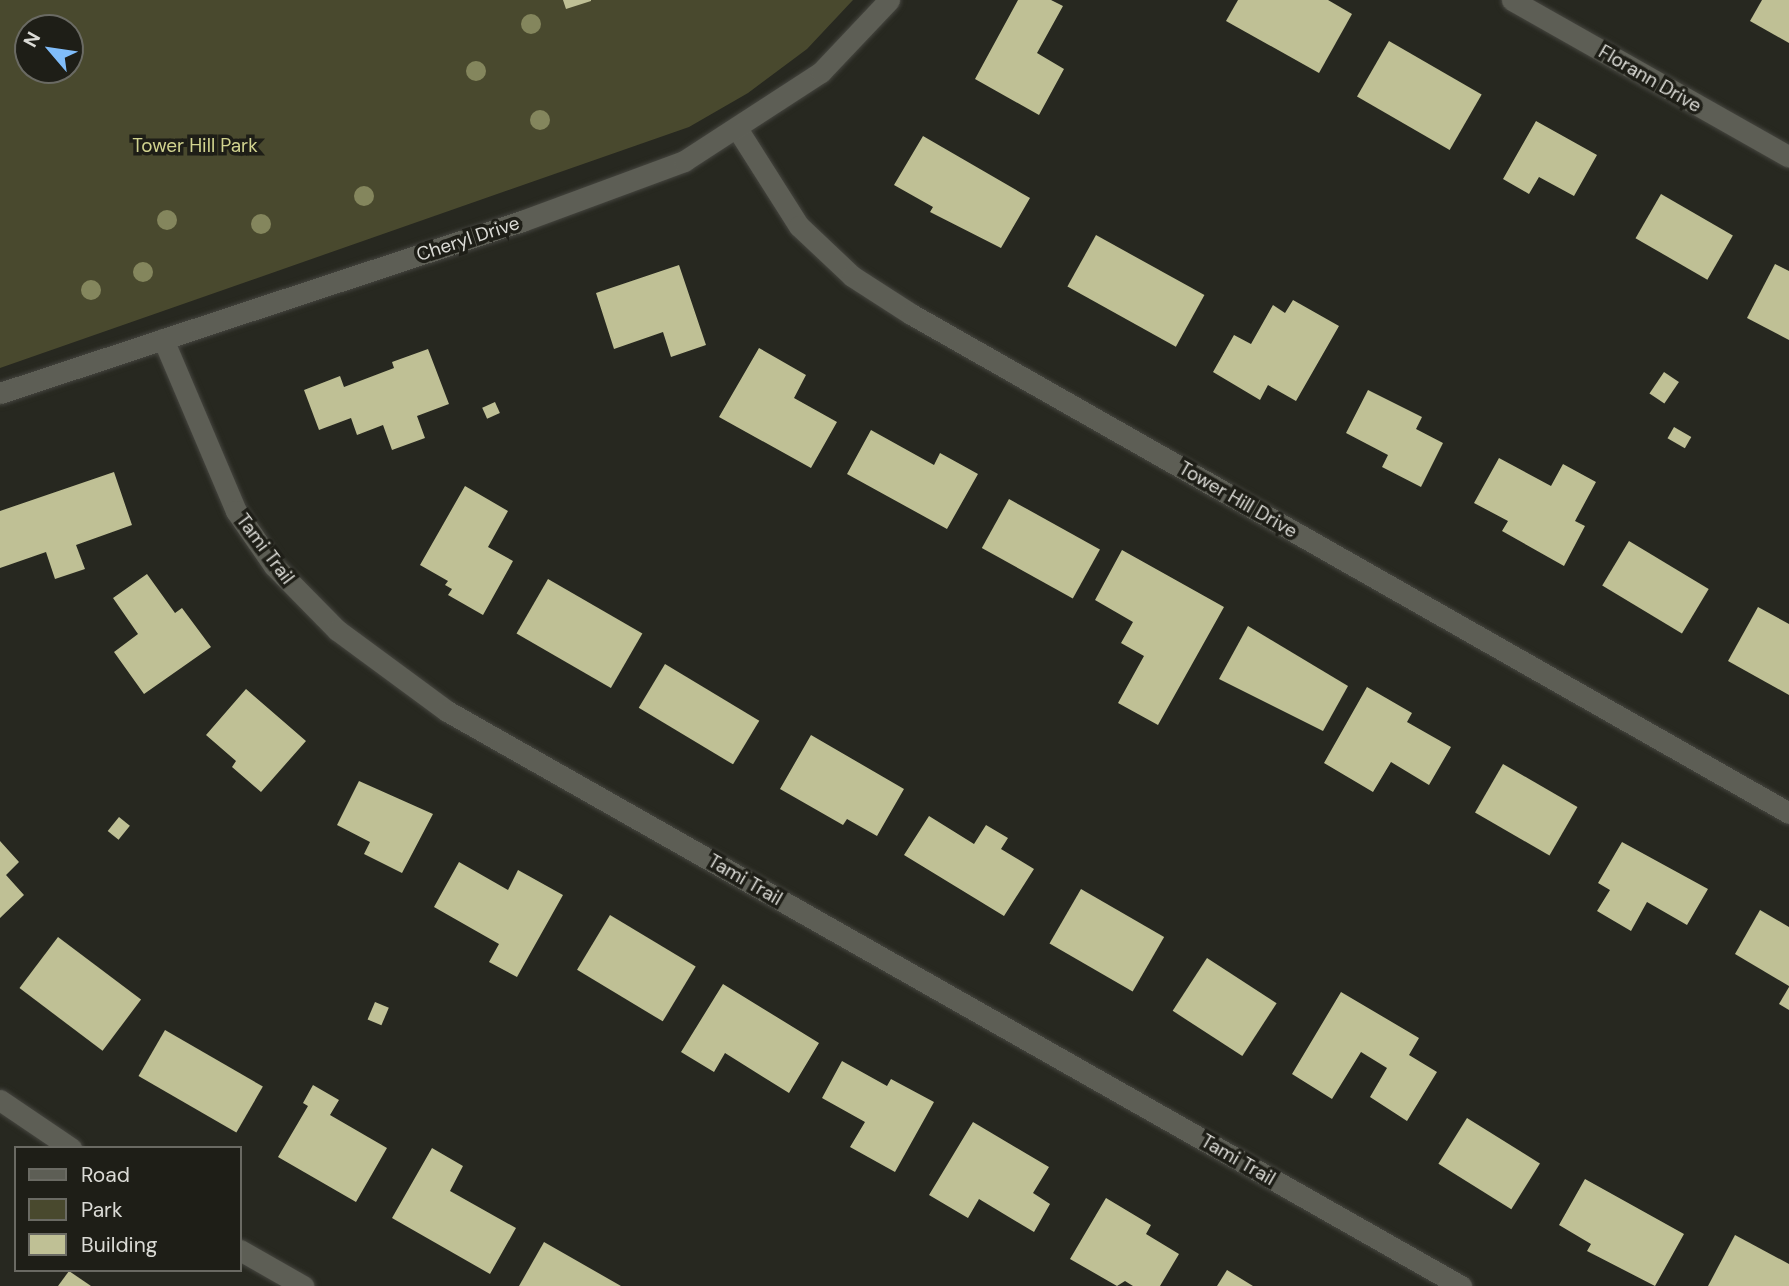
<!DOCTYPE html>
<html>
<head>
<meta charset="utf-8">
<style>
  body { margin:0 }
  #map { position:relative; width:1789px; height:1286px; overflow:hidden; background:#272820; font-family:"DM Sans",sans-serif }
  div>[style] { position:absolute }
  .green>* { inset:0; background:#49492e }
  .building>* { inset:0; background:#bfc095; transform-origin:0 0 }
  .roads { filter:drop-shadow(0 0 2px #45453f) drop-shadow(0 0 2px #45453f) }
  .minor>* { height:21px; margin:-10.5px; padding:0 10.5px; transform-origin:10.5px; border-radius:10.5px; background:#5d5e55 }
  .trees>* { width:20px; height:20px; margin:-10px; border-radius:50%; background:#84865d }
  span { translate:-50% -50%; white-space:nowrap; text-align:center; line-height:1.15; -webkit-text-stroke:7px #1e1e17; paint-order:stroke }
  .street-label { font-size:19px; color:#dbdbd6 }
  .park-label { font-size:19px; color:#d1d38f }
  .legend { position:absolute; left:14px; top:1146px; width:228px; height:126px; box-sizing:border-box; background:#1e1e17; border:2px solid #6a6a63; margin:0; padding:9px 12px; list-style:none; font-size:21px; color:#dbdbd6 }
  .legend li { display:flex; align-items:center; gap:14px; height:35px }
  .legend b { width:35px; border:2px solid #6a6a63 }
  .north { position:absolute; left:14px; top:14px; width:70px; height:70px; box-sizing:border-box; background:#1e1e17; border:2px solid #6a6a63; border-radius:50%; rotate:299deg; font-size:19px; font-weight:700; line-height:28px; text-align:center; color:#dbdbd6 }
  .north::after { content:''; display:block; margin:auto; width:24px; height:32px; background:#80bdfa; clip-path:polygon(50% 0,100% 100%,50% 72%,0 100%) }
</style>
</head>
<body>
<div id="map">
  <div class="green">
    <div style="clip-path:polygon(evenodd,0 0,853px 0,807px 49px,748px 93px,689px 127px,0 368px,0 0,28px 28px,70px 28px,70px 70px,28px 70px,28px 28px)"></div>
  </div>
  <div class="building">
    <div style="clip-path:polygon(563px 0,591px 0,591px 1px,566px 9px)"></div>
    <div style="clip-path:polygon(1018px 0,1051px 0,1063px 6px,1037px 53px,1064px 69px,1039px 115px,975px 79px)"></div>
    <div style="clip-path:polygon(1238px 0,1328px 0,1352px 14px,1319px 73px,1226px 21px)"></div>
    <div style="clip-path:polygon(1762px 0,1789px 0,1789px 43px,1750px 21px)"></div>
    <div style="left:1389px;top:41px;width:107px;height:64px;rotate:30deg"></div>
    <div style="clip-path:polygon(1536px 121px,1597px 155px,1574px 196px,1539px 177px,1529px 194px,1503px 179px)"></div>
    <div style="clip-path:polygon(923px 136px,1030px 198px,1001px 248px,930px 212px,933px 207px,894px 185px)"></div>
    <div style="left:1661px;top:194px;width:83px;height:51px;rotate:30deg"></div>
    <div style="left:1096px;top:235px;width:124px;height:59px;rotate:29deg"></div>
    <div style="clip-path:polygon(1775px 264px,1789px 271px,1789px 340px,1747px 318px)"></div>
    <div style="clip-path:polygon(679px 265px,706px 345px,671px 357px,663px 332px,614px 349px,596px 293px)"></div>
    <div style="clip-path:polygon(1293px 300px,1339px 326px,1296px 401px,1268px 385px,1260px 400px,1213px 372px,1234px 335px,1251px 344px,1273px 305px,1285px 313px)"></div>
    <div style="clip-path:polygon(759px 348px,806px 375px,794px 398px,837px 422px,811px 468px,719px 417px)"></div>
    <div style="clip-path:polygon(428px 349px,449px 404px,417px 416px,425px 438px,392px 450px,383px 425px,357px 435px,351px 418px,319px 430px,304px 390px,340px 376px,344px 387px,394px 368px,392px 362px)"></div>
    <div style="left:1664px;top:372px;width:18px;height:26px;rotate:34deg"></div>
    <div style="clip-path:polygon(1368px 390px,1422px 417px,1416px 429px,1443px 443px,1421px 487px,1382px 467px,1388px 455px,1346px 433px)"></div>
    <div style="left:495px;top:402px;width:12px;height:14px;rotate:66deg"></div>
    <div style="left:1674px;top:427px;width:20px;height:13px;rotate:30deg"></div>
    <div style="clip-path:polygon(871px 430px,934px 465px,940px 453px,978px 474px,947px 529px,847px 474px)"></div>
    <div style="clip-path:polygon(1499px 458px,1551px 486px,1563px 464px,1596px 482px,1575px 521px,1585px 526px,1564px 566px,1502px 531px,1508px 521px,1474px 503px)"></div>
    <div style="clip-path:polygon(114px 472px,132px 525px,76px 545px,85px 569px,55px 579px,46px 552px,0 568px,0 511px)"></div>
    <div style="clip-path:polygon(465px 486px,508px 511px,488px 547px,513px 561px,483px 615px,448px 595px,452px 589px,445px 585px,448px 581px,420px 565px)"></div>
    <div style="left:1009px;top:499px;width:104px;height:56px;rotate:29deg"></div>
    <div style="left:1629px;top:541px;width:93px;height:52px;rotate:31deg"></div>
    <div style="clip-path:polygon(1122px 550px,1224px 607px,1158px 725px,1118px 703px,1144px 656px,1121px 643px,1133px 622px,1095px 600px)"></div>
    <div style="clip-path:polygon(147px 574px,175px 613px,182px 608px,211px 647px,144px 694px,114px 652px,138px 634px,113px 598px)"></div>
    <div style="left:548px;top:579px;width:109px;height:63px;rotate:30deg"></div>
    <div style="clip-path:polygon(1758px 607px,1789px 624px,1789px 695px,1728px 661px)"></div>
    <div style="clip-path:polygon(1248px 626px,1348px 686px,1323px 731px,1219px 679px)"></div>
    <div style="left:665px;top:664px;width:110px;height:51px;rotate:31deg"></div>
    <div style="clip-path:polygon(1367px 687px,1412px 713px,1407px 722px,1451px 747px,1429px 785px,1391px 762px,1373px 792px,1324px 763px)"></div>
    <div style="clip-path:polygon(246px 689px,306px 741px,261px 792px,232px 767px,236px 761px,206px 735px)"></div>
    <div style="clip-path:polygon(811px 735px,904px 789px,877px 836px,847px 819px,843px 825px,780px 789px)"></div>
    <div style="left:1503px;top:764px;width:86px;height:56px;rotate:30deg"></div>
    <div style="clip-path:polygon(359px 781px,433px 814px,402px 873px,364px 854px,370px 842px,337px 825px)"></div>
    <div style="clip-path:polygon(929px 816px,974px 844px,986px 825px,1008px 838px,1001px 849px,1034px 869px,1004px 916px,904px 855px)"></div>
    <div style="left:119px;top:817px;width:14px;height:18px;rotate:39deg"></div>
    <div style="clip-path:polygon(0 841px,19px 862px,6px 875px,24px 895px,0 918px)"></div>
    <div style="clip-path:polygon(1622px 842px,1708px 889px,1687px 925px,1647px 902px,1631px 931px,1597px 911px,1610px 890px,1598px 883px)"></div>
    <div style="clip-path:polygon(459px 862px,508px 890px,518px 870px,563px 895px,517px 977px,489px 962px,499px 944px,434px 907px)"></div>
    <div style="left:1081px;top:889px;width:96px;height:63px;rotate:30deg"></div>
    <div style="clip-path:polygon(1760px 910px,1789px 927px,1789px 986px,1735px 954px)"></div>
    <div style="left:610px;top:915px;width:100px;height:64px;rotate:31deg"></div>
    <div style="left:58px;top:937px;width:104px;height:64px;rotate:37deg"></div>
    <div style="left:1207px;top:958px;width:83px;height:63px;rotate:33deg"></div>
    <div style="clip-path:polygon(723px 984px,819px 1043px,789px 1093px,725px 1053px,714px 1072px,681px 1052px)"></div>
    <div style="clip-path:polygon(1789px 987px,1789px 1010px,1779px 1004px)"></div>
    <div style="clip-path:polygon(1341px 992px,1419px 1038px,1409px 1055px,1437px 1072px,1407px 1121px,1370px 1097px,1387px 1068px,1361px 1052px,1332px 1099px,1292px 1074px)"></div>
    <div style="left:375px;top:1002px;width:15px;height:19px;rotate:23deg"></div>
    <div style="left:165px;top:1030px;width:113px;height:53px;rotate:30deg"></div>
    <div style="clip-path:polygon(842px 1061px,887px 1086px,891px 1079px,934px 1102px,895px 1172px,850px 1147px,865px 1122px,822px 1098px)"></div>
    <div style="clip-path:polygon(313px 1085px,339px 1100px,330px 1115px,387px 1148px,356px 1202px,278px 1157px,308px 1106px,303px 1103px)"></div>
    <div style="left:1467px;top:1118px;width:86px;height:54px;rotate:32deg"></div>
    <div style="clip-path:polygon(973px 1122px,1049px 1167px,1033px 1193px,1050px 1204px,1034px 1232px,979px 1199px,968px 1218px,929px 1195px)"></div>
    <div style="clip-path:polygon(432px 1148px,463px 1166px,450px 1191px,516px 1228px,490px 1274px,392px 1218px)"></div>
    <div style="clip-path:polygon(1585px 1179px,1684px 1234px,1655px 1286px,1587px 1251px,1591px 1244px,1559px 1225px)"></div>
    <div style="clip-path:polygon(1106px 1198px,1151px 1225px,1146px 1234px,1179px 1254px,1160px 1286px,1133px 1286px,1125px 1281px,1117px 1286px,1070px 1259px)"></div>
    <div style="clip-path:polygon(1735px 1235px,1789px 1264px,1789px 1286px,1708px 1286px)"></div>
    <div style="clip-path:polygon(544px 1242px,621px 1286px,519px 1286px)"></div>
    <div style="clip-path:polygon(1227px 1270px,1253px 1286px,1217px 1286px)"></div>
    <div style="clip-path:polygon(69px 1271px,91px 1286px,58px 1286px)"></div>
  </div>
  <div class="roads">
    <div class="minor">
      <div style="left:1512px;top:0;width:318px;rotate:29.5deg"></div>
      <div style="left:738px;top:130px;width:114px;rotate:57.6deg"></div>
      <div style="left:799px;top:226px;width:73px;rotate:43.3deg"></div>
      <div style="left:852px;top:276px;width:70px;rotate:32.8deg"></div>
      <div style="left:911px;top:314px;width:1010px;rotate:29.61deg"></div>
      <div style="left:163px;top:339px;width:187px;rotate:67deg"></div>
      <div style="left:236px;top:511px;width:67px;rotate:55.4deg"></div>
      <div style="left:274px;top:566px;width:90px;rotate:45.5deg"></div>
      <div style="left:337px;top:630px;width:137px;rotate:36.4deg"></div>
      <div style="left:447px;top:711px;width:1166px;rotate:29.56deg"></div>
      <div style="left:0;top:393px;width:550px;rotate:-18.24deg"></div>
      <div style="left:522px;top:221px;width:173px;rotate:-20.3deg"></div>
      <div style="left:684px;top:161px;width:163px;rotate:-33deg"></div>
      <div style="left:821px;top:72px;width:99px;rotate:-46.6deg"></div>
      <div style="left:0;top:1100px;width:86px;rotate:34.1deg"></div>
      <div style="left:240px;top:1250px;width:73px;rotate:29.7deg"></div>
    </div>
  </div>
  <div class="trees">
    <div style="left:531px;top:24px"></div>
    <div style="left:476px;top:71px"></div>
    <div style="left:540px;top:120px"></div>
    <div style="left:364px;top:196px"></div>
    <div style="left:167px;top:220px"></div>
    <div style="left:261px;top:224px"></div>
    <div style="left:143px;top:272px"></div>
    <div style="left:91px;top:290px"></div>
  </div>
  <div class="street-label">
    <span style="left:1650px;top:79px;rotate:30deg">Florann Drive</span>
    <span style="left:468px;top:239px;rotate:-18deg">Cheryl Drive</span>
    <span style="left:1238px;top:500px;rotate:30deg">Tower Hill Drive</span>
    <span style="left:265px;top:549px;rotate:53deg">Tami Trail</span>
    <span style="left:745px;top:880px;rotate:30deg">Tami Trail</span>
    <span style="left:1238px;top:1160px;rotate:30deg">Tami Trail</span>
  </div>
  <div class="park-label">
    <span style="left:195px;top:146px">Tower Hill Park</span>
  </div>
  <ul class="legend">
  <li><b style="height:9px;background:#5d5e55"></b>Road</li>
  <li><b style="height:19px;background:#49492e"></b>Park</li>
  <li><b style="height:19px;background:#bfc095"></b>Building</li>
  </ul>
  <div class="north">N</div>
</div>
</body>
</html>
